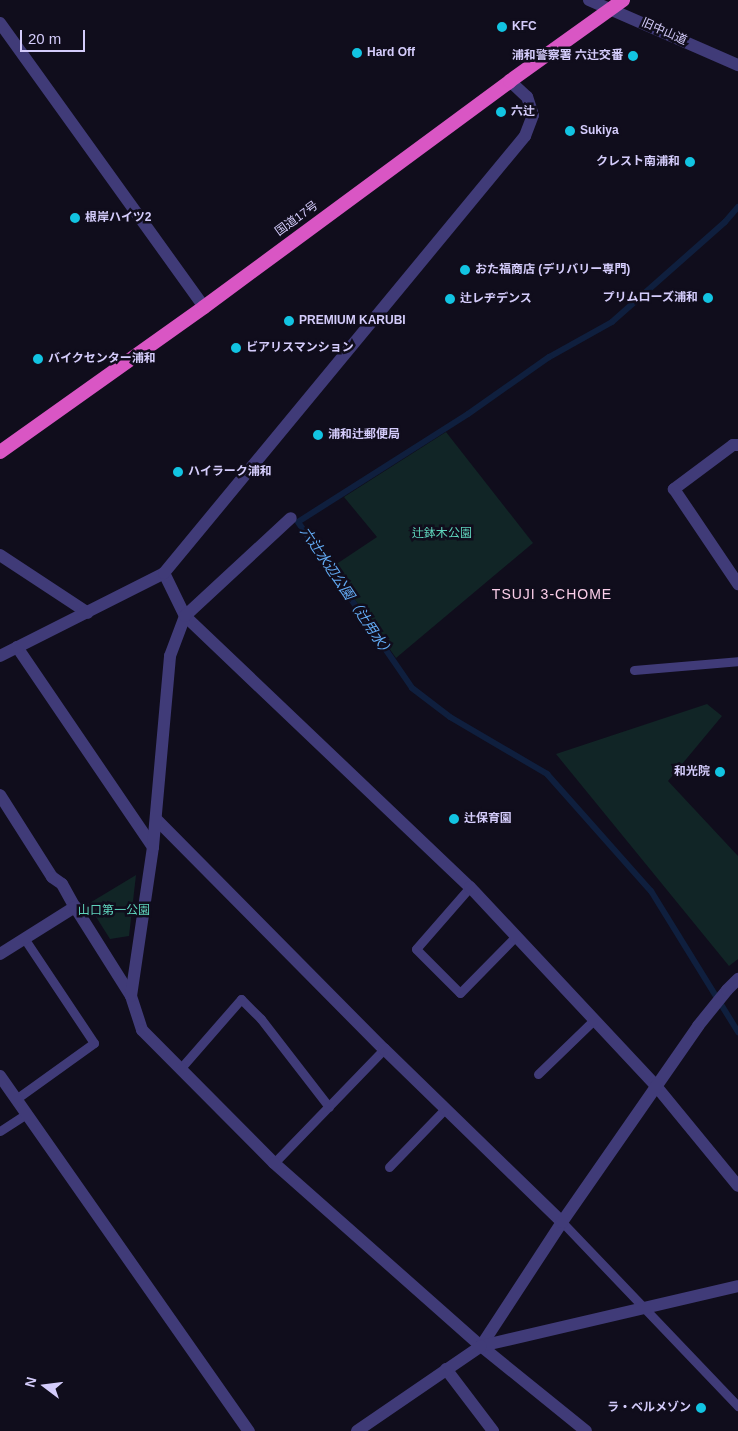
<!DOCTYPE html>
<html>
<head>
<meta charset="utf-8">
<style>
  body { margin:0 }
  #map { position:relative; width:738px; height:1431px; overflow:hidden; background:#100d1c; font-family:Helvetica,"Noto Sans JP",sans-serif }
  div>[style] { position:absolute }
  .green>* { inset:0; background:#112526 }
  .stream>* { height:6px; margin:-3px; padding:0 3px; transform-origin:3px; border-radius:3px; background:#0f1f3e }
  .service>* { height:9px; margin:-4.5px; padding:0 4.5px; transform-origin:4.5px; border-radius:4.5px; background:#403b78 }
  .minor>* { height:12px; margin:-6px; padding:0 6px; transform-origin:6px; border-radius:6px; background:#403b78 }
  .tertiary>* { height:12px; margin:-6px; padding:0 6px; transform-origin:6px; border-radius:6px; background:#403b78 }
  .trunk>* { height:14px; margin:-7px; padding:0 7px; transform-origin:7px; border-radius:7px; background:#d956c4 }
  .dots>* { width:14px; height:14px; translate:-50% -50%; box-sizing:border-box; border:2px solid #100d1c; border-radius:50% }
  span { translate:-50% -50%; white-space:nowrap; text-align:center; line-height:1.15; -webkit-text-stroke:5px #100d1c; paint-order:stroke }
  .poi-label { font-size:12px; color:#d4ccfb; font-weight:700 }
  .left { translate:0 -50%; text-align:left }
  .right { translate:-100% -50%; text-align:right }
  .street-label { font-size:12px; color:#d4ccfb }
  .park-label { font-size:12px; color:#5fd4bc }
  .water-label { font-size:14px; color:#62aaf3; font-style:italic }
  .neighbourhood-label { font-size:14px; color:#fbcee9; letter-spacing:1px }
  .north { position:absolute; left:20px; top:1361px; width:50px; height:50px; -webkit-text-stroke:4px #100d1c; paint-order:stroke; rotate:285deg; font-size:14px; font-weight:700; line-height:20px; text-align:center; color:#d4ccfb }
  .north::after { content:''; display:block; margin:auto; width:18px; height:22px; background:#d4ccfb; clip-path:polygon(50% 0,100% 100%,50% 72%,0 100%) }
  .scale { position:absolute; left:20px; top:30px; width:65px; height:22px; box-sizing:border-box; border:2px solid #d4ccfb; border-top:0; padding-left:6px; font-size:15px; line-height:18px; white-space:nowrap; color:#d4ccfb; -webkit-text-stroke:4px #100d1c; paint-order:stroke }
</style>
</head>
<body>
<div id="map">
  <div class="green">
    <div style="clip-path:polygon(446px 432px,533px 543px,396px 658px,332px 567px,377px 537px,344px 497px)"></div>
    <div style="clip-path:polygon(707px 704px,722px 716px,668px 781px,738px 856px,738px 959px,729px 966px,556px 754px)"></div>
    <div style="clip-path:polygon(136px 875px,129px 936px,110px 939px,88px 904px)"></div>
  </div>
  <div class="stream">
    <div style="left:738px;top:207px;width:20px;rotate:131deg"></div>
    <div style="left:725px;top:222px;width:151px;rotate:138.5deg"></div>
    <div style="left:612px;top:322px;width:72px;rotate:150.9deg"></div>
    <div style="left:549px;top:357px;width:99px;rotate:144.9deg"></div>
    <div style="left:468px;top:414px;width:201px;rotate:147.6deg"></div>
    <div style="left:298px;top:522px;width:201px;rotate:55.5deg"></div>
    <div style="left:412px;top:688px;width:48px;rotate:37.3deg"></div>
    <div style="left:450px;top:717px;width:113px;rotate:30.4deg"></div>
    <div style="left:547px;top:774px;width:157px;rotate:48.4deg"></div>
    <div style="left:651px;top:891px;width:166px;rotate:58.3deg"></div>
  </div>
  <div class="service">
    <div style="left:634px;top:670px;width:104px;rotate:-4.9deg"></div>
    <div style="left:470px;top:887px;width:82px;rotate:131.1deg"></div>
    <div style="left:416px;top:949px;width:62px;rotate:45deg"></div>
    <div style="left:460px;top:993px;width:80px;rotate:-45.5deg"></div>
    <div style="left:180px;top:1069px;width:93px;rotate:-48.9deg"></div>
    <div style="left:241px;top:999px;width:28px;rotate:45deg"></div>
    <div style="left:261px;top:1019px;width:111px;rotate:52.3deg"></div>
    <div style="left:538px;top:1074px;width:78px;rotate:-44deg"></div>
    <div style="left:16px;top:1099px;width:96px;rotate:-35.7deg"></div>
    <div style="left:94px;top:1043px;width:126px;rotate:-123.7deg"></div>
    <div style="left:0;top:1131px;width:31px;rotate:-33deg"></div>
    <div style="left:274px;top:1163px;width:158px;rotate:-46deg"></div>
    <div style="left:389px;top:1167px;width:81px;rotate:-46deg"></div>
    <div style="left:562px;top:1222px;width:255px;rotate:46.3deg"></div>
  </div>
  <div class="minor">
    <div style="left:0;top:23px;width:350px;rotate:54.3deg"></div>
    <div style="left:738px;top:445px;width:5px;rotate:180deg"></div>
    <div style="left:733px;top:445px;width:74px;rotate:143.3deg"></div>
    <div style="left:674px;top:489px;width:115px;rotate:56deg"></div>
    <div style="left:0;top:555px;width:105px;rotate:33.4deg"></div>
    <div style="left:164px;top:573px;width:48px;rotate:64deg"></div>
    <div style="left:185px;top:616px;width:393px;rotate:43.6deg"></div>
    <div style="left:470px;top:887px;width:272px;rotate:46.9deg"></div>
    <div style="left:656px;top:1086px;width:129px;rotate:50.6deg"></div>
    <div style="left:17px;top:647px;width:242px;rotate:55.8deg"></div>
    <div style="left:0;top:656px;width:184px;rotate:-26.8deg"></div>
    <div style="left:164px;top:573px;width:567px;rotate:-50.44deg"></div>
    <div style="left:525px;top:136px;width:22px;rotate:-69deg"></div>
    <div style="left:533px;top:115px;width:19px;rotate:-108deg"></div>
    <div style="left:527px;top:97px;width:23px;rotate:-137deg"></div>
    <div style="left:0;top:795px;width:97px;rotate:57.6deg"></div>
    <div style="left:52px;top:877px;width:12px;rotate:35deg"></div>
    <div style="left:62px;top:884px;width:26px;rotate:61deg"></div>
    <div style="left:156px;top:819px;width:324px;rotate:45.3deg"></div>
    <div style="left:384px;top:1049px;width:248px;rotate:44.2deg"></div>
    <div style="left:0;top:954px;width:89px;rotate:-32.1deg"></div>
    <div style="left:75px;top:907px;width:105px;rotate:57.8deg"></div>
    <div style="left:131px;top:996px;width:36px;rotate:72deg"></div>
    <div style="left:142px;top:1030px;width:187px;rotate:45.2deg"></div>
    <div style="left:274px;top:1163px;width:276px;rotate:41.5deg"></div>
    <div style="left:481px;top:1346px;width:135px;rotate:39deg"></div>
    <div style="left:131px;top:996px;width:151px;rotate:-81.6deg"></div>
    <div style="left:153px;top:847px;width:192px;rotate:-84.9deg"></div>
    <div style="left:170px;top:656px;width:43px;rotate:-69.4deg"></div>
    <div style="left:185px;top:616px;width:144px;rotate:-42.8deg"></div>
    <div style="left:0;top:1076px;width:434px;rotate:55deg"></div>
    <div style="left:481px;top:1346px;width:148px;rotate:-56.8deg"></div>
    <div style="left:562px;top:1222px;width:239px;rotate:-55.2deg"></div>
    <div style="left:698px;top:1026px;width:46px;rotate:-51.1deg"></div>
    <div style="left:727px;top:990px;width:16px;rotate:-45deg"></div>
    <div style="left:481px;top:1346px;width:264px;rotate:-13.1deg"></div>
    <div style="left:446px;top:1369px;width:78px;rotate:52.8deg"></div>
  </div>
  <div class="tertiary">
    <div style="left:589px;top:0;width:163px;rotate:23.6deg"></div>
    <div style="left:357px;top:1431px;width:150px;rotate:-34.4deg"></div>
  </div>
  <div class="trunk">
    <div style="left:0;top:452px;width:250px;rotate:-35.4deg"></div>
    <div style="left:204px;top:307px;width:380px;rotate:-36.4deg"></div>
    <div style="left:510px;top:81px;width:139px;rotate:-35.6deg"></div>
  </div>
  <div class="dots">
    <div style="left:502px;top:27px;background:#12c4e2"></div>
    <div style="left:357px;top:53px;background:#12c4e2"></div>
    <div style="left:633px;top:56px;background:#12c4e2"></div>
    <div style="left:501px;top:112px;background:#12c4e2"></div>
    <div style="left:570px;top:131px;background:#12c4e2"></div>
    <div style="left:690px;top:162px;background:#12c4e2"></div>
    <div style="left:75px;top:218px;background:#12c4e2"></div>
    <div style="left:465px;top:270px;background:#12c4e2"></div>
    <div style="left:708px;top:298px;background:#12c4e2"></div>
    <div style="left:450px;top:299px;background:#12c4e2"></div>
    <div style="left:289px;top:321px;background:#12c4e2"></div>
    <div style="left:236px;top:348px;background:#12c4e2"></div>
    <div style="left:38px;top:359px;background:#12c4e2"></div>
    <div style="left:318px;top:435px;background:#12c4e2"></div>
    <div style="left:178px;top:472px;background:#12c4e2"></div>
    <div style="left:720px;top:772px;background:#12c4e2"></div>
    <div style="left:454px;top:819px;background:#12c4e2"></div>
    <div style="left:701px;top:1408px;background:#12c4e2"></div>
  </div>
  <div class="poi-label">
    <span class="left" style="left:512px;top:27px">KFC</span>
    <span class="left" style="left:367px;top:53px">Hard Off</span>
    <span class="right" style="left:623px;top:56px">浦和警察署 六辻交番</span>
    <span class="left" style="left:511px;top:112px">六辻</span>
    <span class="left" style="left:580px;top:131px">Sukiya</span>
    <span class="right" style="left:680px;top:162px">クレスト南浦和</span>
    <span class="left" style="left:85px;top:218px">根岸ハイツ2</span>
    <span class="left" style="left:475px;top:270px">おた福商店 (デリバリー専門)</span>
    <span class="right" style="left:698px;top:298px">プリムローズ浦和</span>
    <span class="left" style="left:460px;top:299px">辻レヂデンス</span>
    <span class="left" style="left:299px;top:321px">PREMIUM KARUBI</span>
    <span class="left" style="left:246px;top:348px">ビアリスマンション</span>
    <span class="left" style="left:48px;top:359px">バイクセンター浦和</span>
    <span class="left" style="left:328px;top:435px">浦和辻郵便局</span>
    <span class="left" style="left:188px;top:472px">ハイラーク浦和</span>
    <span class="right" style="left:710px;top:772px">和光院</span>
    <span class="left" style="left:464px;top:819px">辻保育園</span>
    <span class="right" style="left:691px;top:1408px">ラ・ベルメゾン</span>
  </div>
  <div class="street-label">
    <span style="left:664px;top:32px;rotate:24deg">旧中山道</span>
    <span style="left:297px;top:219px;rotate:-36deg">国道17号</span>
  </div>
  <div class="park-label">
    <span style="left:442px;top:534px">辻鉢木公園</span>
    <span style="left:114px;top:911px">山口第一公園</span>
  </div>
  <div class="water-label">
    <span style="left:347px;top:592px;rotate:56deg">六辻水辺公園（辻用水）</span>
  </div>
  <div class="neighbourhood-label">
    <span style="left:552px;top:594px">TSUJI 3-CHOME</span>
  </div>
  <div class="north">N</div>
  <div class="scale">20 m</div>
</div>
</body>
</html>
